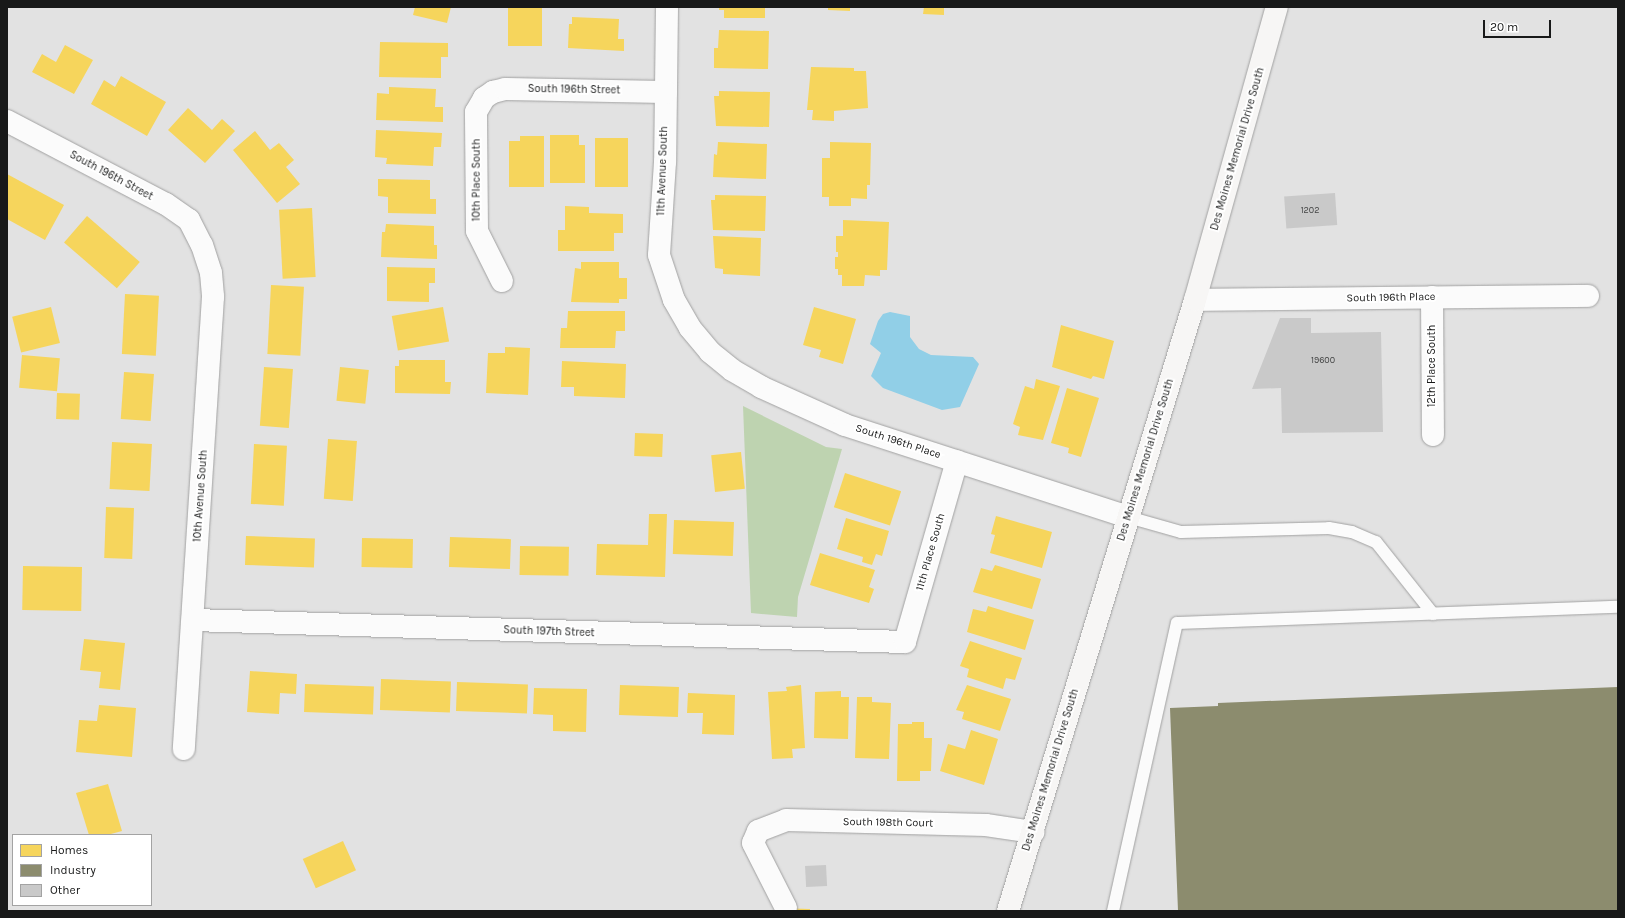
<!DOCTYPE html>
<html>
<head>
<meta charset="utf-8">
<style>
  body { margin:0 }
  #map { position:relative; width:1625px; height:918px; overflow:hidden; background:#e2e2e2; font-family:Karla,sans-serif }
  div>[style] { position:absolute }
  .green>* { inset:0; background:#bed3b0 }
  .water>* { inset:0; background:#91cfe7 }
  .homes>* { inset:0; background:#f6d55c; transform-origin:0 0 }
  .industry>* { inset:0; background:#8c8c6e }
  .building>* { inset:0; background:#c9c9c9; transform-origin:0 0 }
  .roads { filter:drop-shadow(0 0 1px #a1a1a1) drop-shadow(0 0 1px #a1a1a1) }
  .service>* { height:12px; margin:-6px; padding:0 6px; transform-origin:6px; border-radius:6px; background:#fbfbfb }
  .minor>* { height:22px; margin:-11px; padding:0 11px; transform-origin:11px; border-radius:11px; background:#fbfbfb }
  .secondary>* { height:22px; margin:-11px; padding:0 11px; transform-origin:11px; border-radius:11px; background:#f7f6f5 }
  span { translate:-50% -50%; white-space:nowrap; text-align:center; line-height:1.15; -webkit-text-stroke:4px #fff; paint-order:stroke }
  .number-label { font-size:9px; color:#444545 }
  .number-label span { -webkit-text-stroke-width:0 }
  .street-label { font-size:11px; color:#181919 }
  .frame { position:absolute; inset:0; border:8px solid #181919; pointer-events:none }
  .legend { position:absolute; left:12px; top:834px; width:140px; height:72px; box-sizing:border-box; background:#fff; border:1px solid #a3a3a3; margin:0; padding:5px 7px; list-style:none; font-size:12px; color:#181919 }
  .legend li { display:flex; align-items:center; gap:8px; height:20px }
  .legend b { width:20px; border:1px solid #a3a3a3 }
  .scale { position:absolute; left:1483px; top:20px; width:68px; height:18px; box-sizing:border-box; border:2px solid #181919; border-top:0; padding-left:5px; font-size:12px; line-height:14px; white-space:nowrap; color:#181919; -webkit-text-stroke:3px #fff; paint-order:stroke }
</style>
</head>
<body>
<div id="map">
  <div class="green">
    <div style="clip-path:polygon(743px 406px,826px 447px,842px 449px,798px 597px,797px 617px,751px 613px)"></div>
  </div>
  <div class="water">
    <div style="clip-path:polygon(890px 312px,910px 316px,910px 337px,919px 349px,931px 355px,973px 357px,979px 364px,960px 407px,942px 410px,883px 388px,871px 376px,881px 353px,870px 344px,878px 321px,883px 314px)"></div>
  </div>
  <div class="homes">
    <div style="clip-path:polygon(415px 7px,451px 7px,447px 23px,413px 15px)"></div>
    <div style="left:508px;top:7px;width:34px;height:39px"></div>
    <div style="clip-path:polygon(719px 7px,765px 7px,765px 18px,724px 18px,724px 10px,719px 10px)"></div>
    <div style="clip-path:polygon(828px 7px,850px 7px,850px 11px,828px 10px)"></div>
    <div style="clip-path:polygon(924px 7px,944px 7px,944px 15px,923px 14px)"></div>
    <div style="clip-path:polygon(572px 17px,619px 19px,618px 39px,624px 39px,624px 51px,568px 48px,569px 24px,572px 24px)"></div>
    <div style="clip-path:polygon(719px 30px,769px 31px,768px 69px,714px 68px,714px 48px,718px 48px)"></div>
    <div style="clip-path:polygon(380px 42px,448px 43px,448px 57px,441px 57px,441px 78px,379px 77px)"></div>
    <div style="clip-path:polygon(65px 45px,93px 60px,74px 94px,32px 72px,42px 54px,56px 62px)"></div>
    <div style="clip-path:polygon(811px 67px,854px 68px,854px 71px,866px 71px,868px 108px,834px 111px,834px 121px,812px 120px,813px 110px,807px 110px)"></div>
    <div style="clip-path:polygon(121px 76px,166px 102px,147px 136px,91px 104px,104px 80px,115px 87px)"></div>
    <div style="clip-path:polygon(389px 87px,436px 89px,435px 107px,443px 107px,443px 122px,376px 120px,377px 93px,389px 94px)"></div>
    <div style="clip-path:polygon(719px 91px,770px 92px,769px 127px,716px 126px,714px 96px,719px 96px)"></div>
    <div style="clip-path:polygon(188px 108px,212px 130px,222px 119px,235px 131px,205px 163px,168px 130px)"></div>
    <div style="clip-path:polygon(376px 130px,442px 133px,441px 147px,434px 147px,433px 166px,386px 164px,387px 158px,375px 157px)"></div>
    <div style="clip-path:polygon(255px 131px,270px 150px,279px 143px,294px 160px,286px 167px,300px 184px,277px 203px,233px 150px)"></div>
    <div style="clip-path:polygon(550px 135px,579px 135px,579px 145px,585px 145px,585px 183px,550px 183px)"></div>
    <div style="clip-path:polygon(520px 136px,544px 136px,544px 187px,509px 187px,509px 141px,520px 141px)"></div>
    <div style="left:595px;top:138px;width:33px;height:49px"></div>
    <div style="clip-path:polygon(718px 142px,767px 144px,766px 179px,713px 177px,714px 154px,717px 155px)"></div>
    <div style="clip-path:polygon(830px 142px,871px 143px,870px 185px,867px 185px,867px 199px,851px 198px,851px 206px,829px 206px,829px 197px,822px 197px,822px 158px,830px 158px)"></div>
    <div style="clip-path:polygon(7px 174px,64px 205px,45px 240px,7px 219px)"></div>
    <div style="clip-path:polygon(378px 179px,430px 180px,430px 199px,436px 199px,436px 214px,388px 213px,388px 197px,378px 196px)"></div>
    <div style="clip-path:polygon(715px 195px,766px 196px,765px 231px,713px 230px,711px 200px,715px 200px)"></div>
    <div style="clip-path:polygon(565px 206px,589px 207px,589px 213px,623px 214px,623px 233px,614px 233px,614px 251px,558px 251px,558px 230px,565px 230px)"></div>
    <div style="left:312px;top:208px;width:69px;height:33px;rotate:87deg"></div>
    <div style="left:87px;top:216px;width:70px;height:35px;rotate:41deg"></div>
    <div style="clip-path:polygon(843px 220px,889px 222px,887px 270px,880px 270px,880px 276px,865px 275px,864px 286px,842px 286px,842px 275px,838px 275px,838px 269px,835px 269px,835px 257px,838px 257px,838px 252px,836px 252px,836px 236px,843px 236px)"></div>
    <div style="clip-path:polygon(386px 224px,434px 226px,434px 245px,437px 245px,437px 259px,381px 257px,382px 232px,385px 232px)"></div>
    <div style="clip-path:polygon(713px 236px,761px 238px,760px 276px,723px 274px,723px 269px,715px 268px)"></div>
    <div style="clip-path:polygon(581px 262px,619px 262px,619px 278px,627px 278px,627px 299px,619px 299px,619px 303px,571px 302px,575px 268px,581px 269px)"></div>
    <div style="clip-path:polygon(387px 267px,435px 268px,435px 283px,429px 283px,429px 302px,387px 301px)"></div>
    <div style="left:271px;top:285px;width:33px;height:69px;rotate:3deg"></div>
    <div style="left:125px;top:294px;width:34px;height:60px;rotate:3deg"></div>
    <div style="left:51px;top:307px;width:37px;height:40px;rotate:76deg"></div>
    <div style="left:443px;top:307px;width:35px;height:52px;rotate:80deg"></div>
    <div style="clip-path:polygon(814px 307px,856px 319px,843px 364px,819px 357px,821px 350px,803px 345px)"></div>
    <div style="clip-path:polygon(568px 311px,625px 311px,625px 331px,616px 331px,615px 348px,560px 348px,561px 328px,567px 328px)"></div>
    <div style="clip-path:polygon(1061px 325px,1114px 341px,1104px 379px,1093px 376px,1091px 379px,1052px 367px)"></div>
    <div style="clip-path:polygon(505px 347px,530px 348px,528px 395px,486px 393px,488px 353px,505px 353px)"></div>
    <div style="left:22px;top:355px;width:38px;height:33px;rotate:5deg"></div>
    <div style="clip-path:polygon(399px 360px,445px 360px,445px 382px,451px 382px,450px 394px,395px 393px,395px 366px,399px 366px)"></div>
    <div style="clip-path:polygon(562px 361px,626px 364px,625px 398px,574px 396px,574px 387px,561px 387px)"></div>
    <div style="left:264px;top:367px;width:29px;height:59px;rotate:4deg"></div>
    <div style="left:340px;top:367px;width:29px;height:34px;rotate:6deg"></div>
    <div style="left:124px;top:372px;width:30px;height:47px;rotate:4deg"></div>
    <div style="clip-path:polygon(1036px 379px,1060px 386px,1043px 440px,1018px 435px,1020px 427px,1013px 424px,1025px 386px,1034px 389px)"></div>
    <div style="clip-path:polygon(1067px 388px,1099px 398px,1081px 457px,1068px 453px,1069px 448px,1051px 443px)"></div>
    <div style="left:57px;top:393px;width:23px;height:26px;rotate:2deg"></div>
    <div style="left:635px;top:433px;width:28px;height:23px;rotate:2deg"></div>
    <div style="left:328px;top:439px;width:29px;height:60px;rotate:4deg"></div>
    <div style="left:112px;top:442px;width:40px;height:47px;rotate:3deg"></div>
    <div style="left:254px;top:444px;width:33px;height:60px;rotate:3deg"></div>
    <div style="left:741px;top:452px;width:37px;height:30px;rotate:84deg"></div>
    <div style="left:845px;top:473px;width:59px;height:36px;rotate:18deg"></div>
    <div style="left:106px;top:507px;width:28px;height:51px;rotate:2deg"></div>
    <div style="clip-path:polygon(649px 514px,667px 514px,665px 577px,596px 575px,597px 544px,648px 545px)"></div>
    <div style="clip-path:polygon(996px 516px,1052px 532px,1042px 568px,990px 553px,995px 535px,991px 534px)"></div>
    <div style="clip-path:polygon(846px 518px,889px 531px,882px 556px,876px 554px,872px 565px,862px 562px,863px 557px,837px 549px)"></div>
    <div style="left:674px;top:520px;width:60px;height:34px;rotate:2deg"></div>
    <div style="left:246px;top:536px;width:69px;height:29px;rotate:2deg"></div>
    <div style="left:450px;top:537px;width:61px;height:30px;rotate:2deg"></div>
    <div style="left:362px;top:538px;width:51px;height:29px;rotate:1deg"></div>
    <div style="left:520px;top:546px;width:49px;height:29px;rotate:1deg"></div>
    <div style="clip-path:polygon(820px 553px,875px 570px,869px 587px,874px 589px,869px 603px,810px 585px)"></div>
    <div style="clip-path:polygon(995px 565px,1041px 579px,1032px 609px,973px 592px,981px 568px,992px 571px)"></div>
    <div style="left:23px;top:566px;width:59px;height:44px;rotate:1deg"></div>
    <div style="clip-path:polygon(988px 606px,1034px 620px,1025px 650px,967px 632px,973px 609px,986px 612px)"></div>
    <div style="clip-path:polygon(84px 639px,125px 643px,120px 690px,99px 688px,101px 672px,80px 670px)"></div>
    <div style="clip-path:polygon(970px 641px,1022px 658px,1015px 680px,1006px 678px,1003px 689px,967px 677px,969px 669px,960px 666px)"></div>
    <div style="clip-path:polygon(250px 671px,297px 674px,296px 694px,280px 693px,279px 714px,247px 712px)"></div>
    <div style="left:381px;top:679px;width:70px;height:31px;rotate:2deg"></div>
    <div style="left:457px;top:682px;width:71px;height:29px;rotate:2deg"></div>
    <div style="left:305px;top:684px;width:69px;height:28px;rotate:2deg"></div>
    <div style="left:620px;top:685px;width:59px;height:30px;rotate:2deg"></div>
    <div style="clip-path:polygon(801px 685px,805px 748px,792px 749px,793px 758px,772px 759px,768px 692px,787px 691px,786px 687px)"></div>
    <div style="clip-path:polygon(967px 685px,1011px 699px,1000px 731px,962px 719px,964px 712px,956px 710px)"></div>
    <div style="clip-path:polygon(534px 688px,587px 689px,586px 732px,553px 731px,553px 715px,533px 714px)"></div>
    <div style="clip-path:polygon(841px 691px,841px 697px,849px 697px,848px 739px,814px 738px,815px 692px)"></div>
    <div style="clip-path:polygon(688px 693px,735px 695px,734px 735px,702px 734px,703px 713px,687px 713px)"></div>
    <div style="clip-path:polygon(857px 697px,872px 697px,872px 702px,891px 703px,889px 759px,855px 758px)"></div>
    <div style="clip-path:polygon(99px 705px,136px 708px,132px 757px,76px 752px,79px 720px,97px 721px)"></div>
    <div style="clip-path:polygon(912px 722px,924px 722px,924px 738px,932px 738px,931px 771px,920px 771px,920px 781px,897px 781px,898px 724px,912px 724px)"></div>
    <div style="clip-path:polygon(971px 730px,998px 739px,984px 785px,940px 771px,948px 744px,965px 749px)"></div>
    <div style="clip-path:polygon(108px 784px,122px 831px,107px 835px,89px 835px,76px 793px)"></div>
    <div style="left:343px;top:841px;width:32px;height:44px;rotate:66deg"></div>
    <div style="clip-path:polygon(778px 908px,810px 909px,810px 911px,778px 911px)"></div>
  </div>
  <div class="industry">
    <div style="clip-path:polygon(1618px 687px,1618px 911px,1178px 911px,1170px 708px,1218px 706px,1218px 703px)"></div>
  </div>
  <div class="building">
    <div style="left:1335px;top:193px;width:32px;height:51px;rotate:86deg"></div>
    <div style="clip-path:polygon(1280px 318px,1311px 318px,1311px 333px,1381px 332px,1383px 432px,1282px 433px,1281px 388px,1252px 389px)"></div>
    <div style="left:826px;top:865px;width:21px;height:21px;rotate:87deg"></div>
  </div>
  <div class="roads">
    <div class="service">
      <div style="left:1128px;top:517px;width:55px;rotate:15.8deg"></div>
      <div style="left:1181px;top:532px;width:148px;rotate:-1.5deg"></div>
      <div style="left:1329px;top:528px;width:23px;rotate:10deg"></div>
      <div style="left:1352px;top:532px;width:26px;rotate:23deg"></div>
      <div style="left:1376px;top:542px;width:92px;rotate:51.6deg"></div>
      <div style="left:1113px;top:911px;width:295px;rotate:-77.5deg"></div>
      <div style="left:1177px;top:623px;width:441px;rotate:-2.1deg"></div>
    </div>
    <div class="minor">
      <div style="left:667px;top:7px;width:155px;rotate:90.7deg"></div>
      <div style="left:665px;top:162px;width:93px;rotate:93.7deg"></div>
      <div style="left:659px;top:255px;width:47px;rotate:71.6deg"></div>
      <div style="left:674px;top:300px;width:32px;rotate:60deg"></div>
      <div style="left:690px;top:328px;width:31px;rotate:50deg"></div>
      <div style="left:710px;top:352px;width:28px;rotate:39deg"></div>
      <div style="left:732px;top:370px;width:34px;rotate:30deg"></div>
      <div style="left:761px;top:387px;width:92px;rotate:24.3deg"></div>
      <div style="left:845px;top:425px;width:298px;rotate:18deg"></div>
      <div style="left:7px;top:121px;width:179px;rotate:27.6deg"></div>
      <div style="left:166px;top:204px;width:28px;rotate:35deg"></div>
      <div style="left:189px;top:220px;width:28px;rotate:63deg"></div>
      <div style="left:202px;top:245px;width:29px;rotate:72deg"></div>
      <div style="left:211px;top:273px;width:24px;rotate:85deg"></div>
      <div style="left:213px;top:297px;width:453px;rotate:93.7deg"></div>
      <div style="left:502px;top:281px;width:56px;rotate:-116.6deg"></div>
      <div style="left:477px;top:231px;width:119px;rotate:-90.5deg"></div>
      <div style="left:476px;top:112px;width:16px;rotate:-60deg"></div>
      <div style="left:484px;top:98px;width:11px;rotate:-34deg"></div>
      <div style="left:493px;top:92px;width:12px;rotate:-14deg"></div>
      <div style="left:505px;top:89px;width:161px;rotate:1.1deg"></div>
      <div style="left:1432px;top:297px;width:138px;rotate:89.6deg"></div>
      <div style="left:1195px;top:300px;width:393px;rotate:-0.6deg"></div>
      <div style="left:193px;top:620px;width:712px;rotate:1.77deg"></div>
      <div style="left:905px;top:642px;width:188px;rotate:-74deg"></div>
      <div style="left:786px;top:908px;width:73px;rotate:-116.9deg"></div>
      <div style="left:753px;top:843px;width:13px;rotate:-67deg"></div>
      <div style="left:758px;top:831px;width:30px;rotate:-21deg"></div>
      <div style="left:786px;top:820px;width:200px;rotate:1.4deg"></div>
      <div style="left:986px;top:825px;width:48px;rotate:8.5deg"></div>
    </div>
    <div class="secondary">
      <div style="left:1008px;top:911px;width:639px;rotate:-72.98deg"></div>
      <div style="left:1195px;top:300px;width:304px;rotate:-74.4deg"></div>
    </div>
  </div>
  <div class="number-label">
    <span style="left:1310px;top:210px">1202</span>
    <span style="left:1323px;top:360px">19600</span>
  </div>
  <div class="street-label">
    <span style="left:574px;top:90px;rotate:1deg">South 196th Street</span>
    <span style="left:1238px;top:149px;rotate:-74deg">Des Moines Memorial Drive South</span>
    <span style="left:663px;top:171px;rotate:-88deg">11th Avenue South</span>
    <span style="left:111px;top:176px;rotate:28deg">South 196th Street</span>
    <span style="left:477px;top:180px;rotate:-90deg">10th Place South</span>
    <span style="left:1391px;top:298px;rotate:-1deg">South 196th Place</span>
    <span style="left:1432px;top:366px;rotate:-90deg">12th Place South</span>
    <span style="left:898px;top:442px;rotate:18deg">South 196th Place</span>
    <span style="left:1146px;top:460px;rotate:-73deg">Des Moines Memorial Drive South</span>
    <span style="left:201px;top:496px;rotate:-86deg">10th Avenue South</span>
    <span style="left:931px;top:552px;rotate:-74deg">11th Place South</span>
    <span style="left:549px;top:632px;rotate:2deg">South 197th Street</span>
    <span style="left:1051px;top:770px;rotate:-73deg">Des Moines Memorial Drive South</span>
    <span style="left:888px;top:823px;rotate:1deg">South 198th Court</span>
  </div>
  <div class="frame"></div>
  <ul class="legend">
  <li><b style="height:11px;background:#f6d55c"></b>Homes</li>
  <li><b style="height:11px;background:#8c8c6e"></b>Industry</li>
  <li><b style="height:11px;background:#c9c9c9"></b>Other</li>
  </ul>
  <div class="scale">20 m</div>
</div>
</body>
</html>
